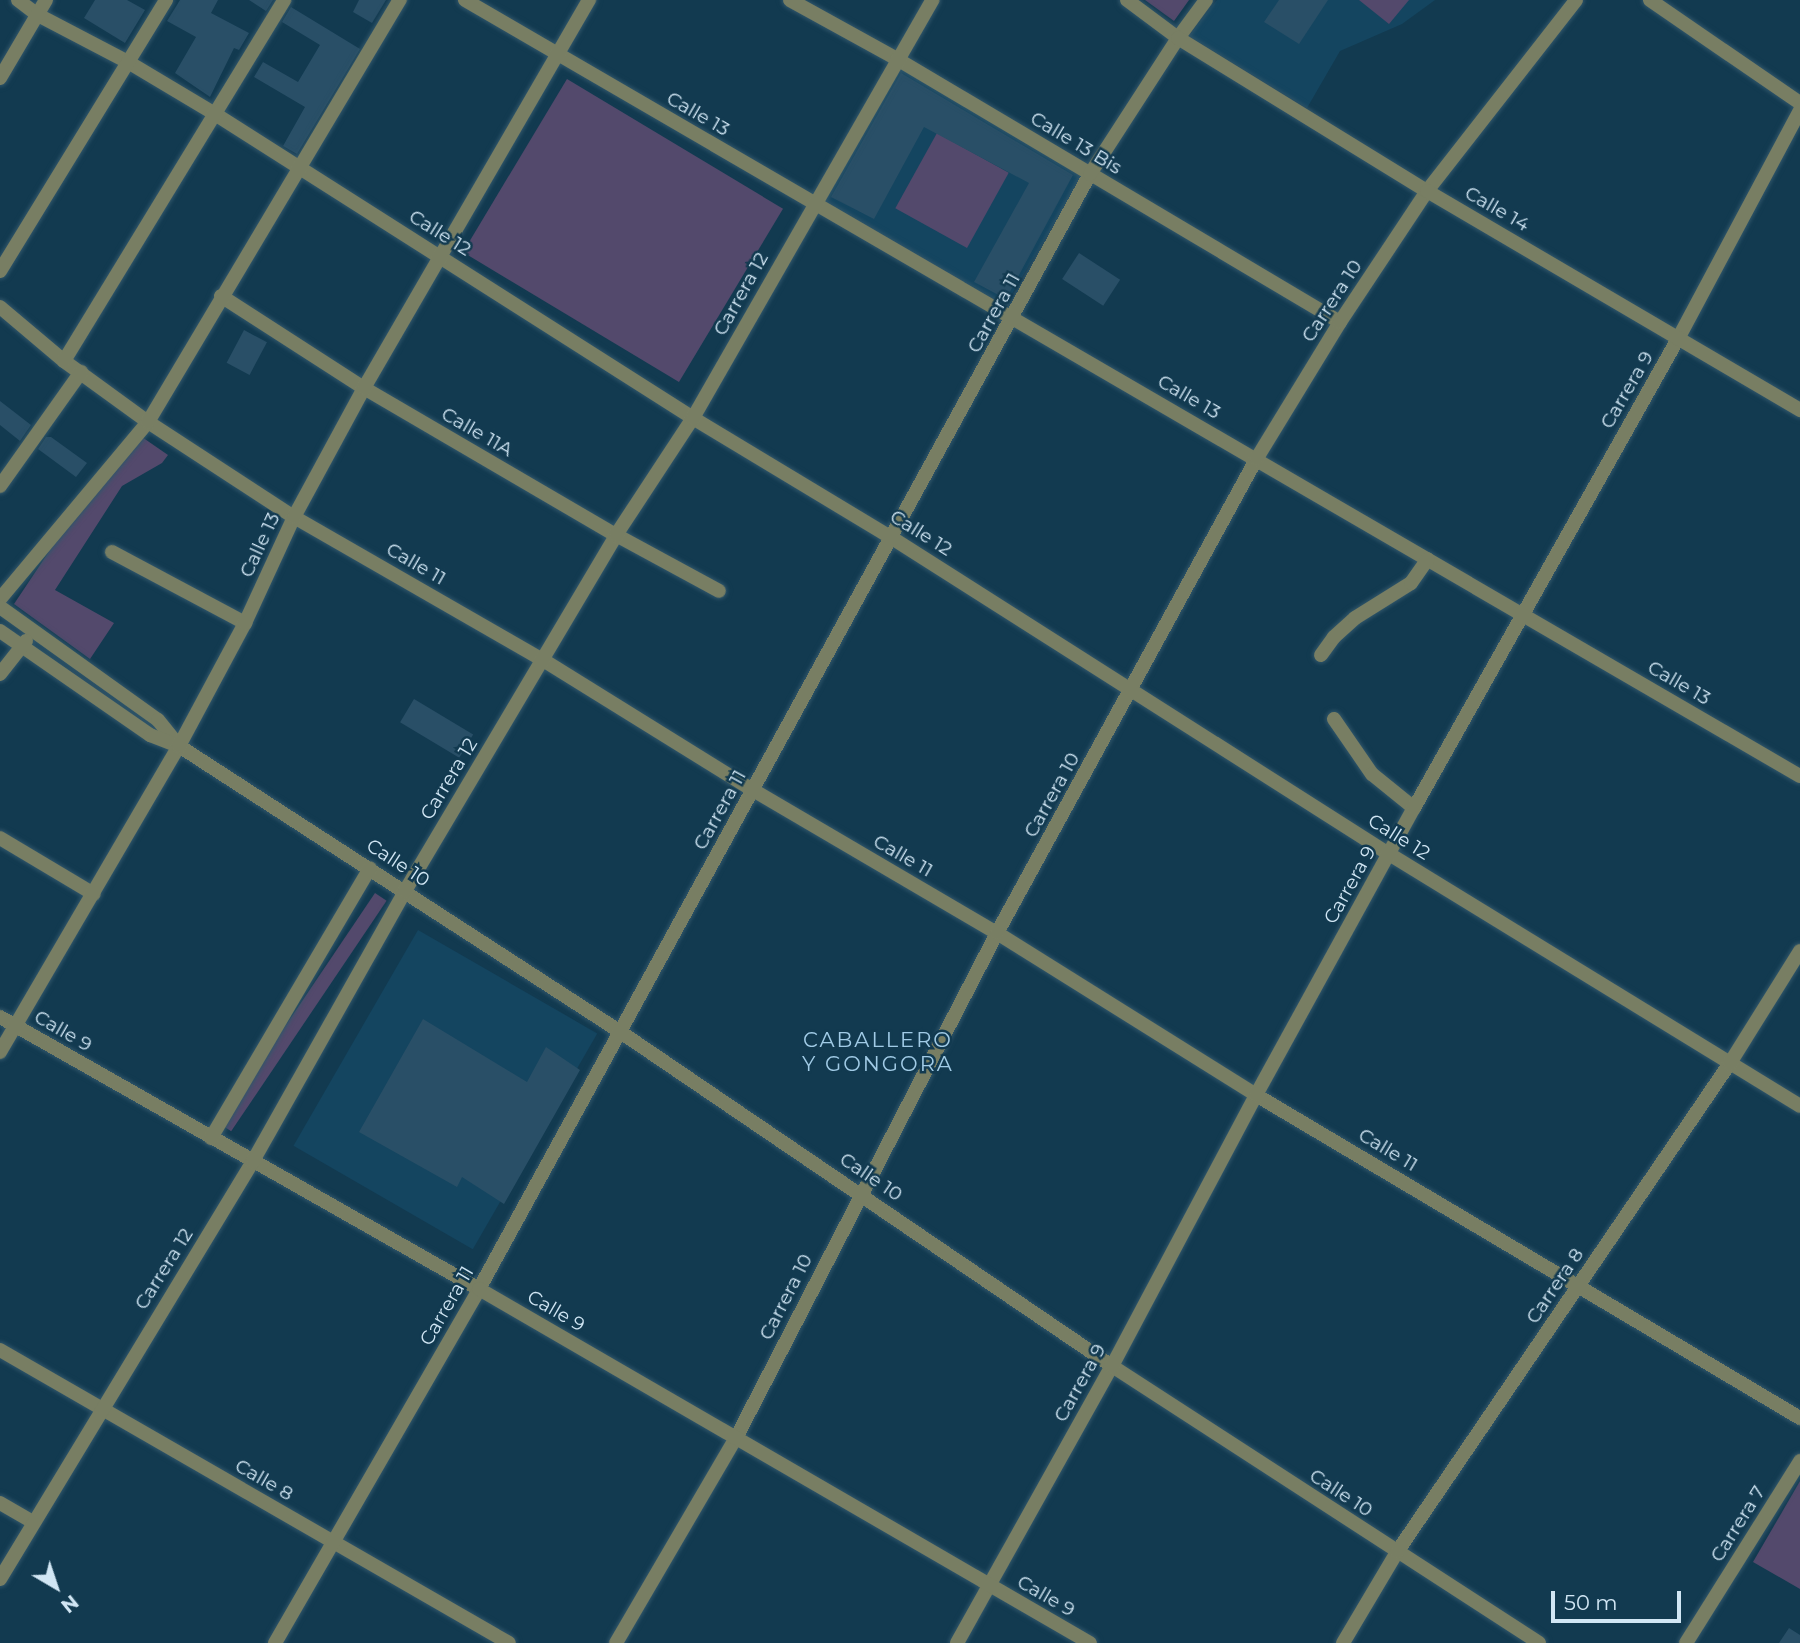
<!DOCTYPE html>
<html>
<head>
<meta charset="utf-8">
<style>
  body { margin:0 }
  #map { position:relative; width:1800px; height:1643px; overflow:hidden; background:#123a50; font-family:Montserrat,sans-serif }
  div>[style] { position:absolute }
  .built>* { inset:0; background:#144560; transform-origin:0 0 }
  .green>* { inset:0; background:#53496c; transform-origin:0 0 }
  .building>* { inset:0; background:#294f67; transform-origin:0 0 }
  .roads { filter:drop-shadow(0 0 2px #31566a) drop-shadow(0 0 2px #31566a) }
  .minor>* { height:14px; margin:-7px; padding:0 7px; transform-origin:7px; border-radius:7px; background:#787e63 }
  .tertiary>* { height:14px; margin:-7px; padding:0 7px; transform-origin:7px; border-radius:7px; background:#787e63 }
  span { translate:-50% -50%; white-space:nowrap; text-align:center; line-height:1.15; -webkit-text-stroke:5px #123a50; paint-order:stroke }
  .street-label { font-size:19px; color:#d1e6f4 }
  .neighbourhood-label { font-size:21px; color:#a1cbe6; letter-spacing:2px }
  .north { position:absolute; left:21px; top:1552px; width:70px; height:70px; -webkit-text-stroke:5px #123a50; paint-order:stroke; rotate:141deg; font-size:19px; font-weight:700; line-height:28px; text-align:center; color:#d1e6f4 }
  .north::after { content:''; display:block; margin:auto; width:24px; height:32px; background:#d1e6f4; clip-path:polygon(50% 0,100% 100%,50% 72%,0 100%) }
  .scale { position:absolute; left:1551px; top:1591px; width:130px; height:32px; box-sizing:border-box; border:4px solid #d1e6f4; border-top:0; padding-left:9px; font-size:21px; line-height:24px; white-space:nowrap; color:#d1e6f4; -webkit-text-stroke:5px #123a50; paint-order:stroke }
</style>
</head>
<body>
<div id="map">
  <div class="built">
    <div style="clip-path:polygon(1217px 0,1435px 0,1402px 24px,1340px 51px,1307px 108px,1189px 36px)"></div>
    <div style="left:898px;top:66px;width:215px;height:156px;rotate:31deg"></div>
    <div style="left:418px;top:930px;width:207px;height:249px;rotate:30deg"></div>
  </div>
  <div class="green">
    <div style="clip-path:polygon(1145px 0,1189px 0,1174px 21px)"></div>
    <div style="clip-path:polygon(1359px 0,1409px 0,1389px 24px)"></div>
    <div style="left:567px;top:79px;width:252px;height:202px;rotate:31deg"></div>
    <div style="left:937px;top:133px;width:82px;height:86px;rotate:29deg"></div>
    <div style="clip-path:polygon(139px 435px,168px 455px,162px 463px,122px 486px,55px 590px,114px 623px,90px 659px,14px 604px,78px 508px)"></div>
    <div style="left:375px;top:893px;width:14px;height:278px;rotate:34deg"></div>
    <div style="clip-path:polygon(1800px 1481px,1800px 1589px,1753px 1562px)"></div>
  </div>
  <div class="building">
    <div style="clip-path:polygon(95px 0,127px 0,145px 10px,125px 43px,84px 18px)"></div>
    <div style="clip-path:polygon(180px 0,218px 0,211px 13px,249px 33px,239px 50px,234px 48px,210px 97px,175px 73px,196px 37px,167px 21px)"></div>
    <div style="clip-path:polygon(249px 0,273px 0,266px 11px)"></div>
    <div style="clip-path:polygon(359px 0,386px 0,372px 23px,353px 12px)"></div>
    <div style="clip-path:polygon(1279px 0,1328px 0,1299px 44px,1264px 22px)"></div>
    <div style="clip-path:polygon(291px 7px,360px 49px,297px 154px,283px 146px,305px 107px,254px 77px,263px 62px,298px 82px,320px 45px,282px 22px)"></div>
    <div style="clip-path:polygon(901px 73px,1073px 175px,1006px 299px,974px 282px,1029px 183px,924px 127px,874px 219px,831px 197px)"></div>
    <div style="left:1079px;top:253px;width:49px;height:31px;rotate:33deg"></div>
    <div style="left:244px;top:330px;width:26px;height:37px;rotate:28deg"></div>
    <div style="clip-path:polygon(0 401px,31px 425px,20px 441px,0 425px)"></div>
    <div style="clip-path:polygon(46px 437px,51px 437px,87px 463px,76px 477px,38px 449px)"></div>
    <div style="left:414px;top:699px;width:69px;height:27px;rotate:31deg"></div>
    <div style="clip-path:polygon(423px 1019px,527px 1082px,546px 1047px,580px 1070px,504px 1204px,462px 1177px,457px 1187px,359px 1132px)"></div>
    <div style="clip-path:polygon(1789px 1628px,1800px 1635px,1800px 1643px,1779px 1643px)"></div>
  </div>
  <div class="roads">
    <div class="minor">
      <div style="left:18px;top:0;width:25px;rotate:37deg"></div>
      <div style="left:38px;top:15px;width:102px;rotate:27.6deg"></div>
      <div style="left:128px;top:62px;width:101px;rotate:30.9deg"></div>
      <div style="left:215px;top:114px;width:566px;rotate:32.46deg"></div>
      <div style="left:693px;top:418px;width:232px;rotate:31.1deg"></div>
      <div style="left:892px;top:538px;width:589px;rotate:32.45deg"></div>
      <div style="left:1389px;top:854px;width:482px;rotate:31.5deg"></div>
      <div style="left:465px;top:0;width:1544px;rotate:30.17deg"></div>
      <div style="left:790px;top:0;width:122px;rotate:28.9deg"></div>
      <div style="left:897px;top:59px;width:515px;rotate:30.7deg"></div>
      <div style="left:1650px;top:0;width:182px;rotate:34.5deg"></div>
      <div style="left:0;top:78px;width:91px;rotate:-59.5deg"></div>
      <div style="left:0;top:271px;width:318px;rotate:-58.5deg"></div>
      <div style="left:221px;top:296px;width:170px;rotate:32.8deg"></div>
      <div style="left:364px;top:388px;width:292px;rotate:30.3deg"></div>
      <div style="left:616px;top:535px;width:117px;rotate:28.5deg"></div>
      <div style="left:0;top:307px;width:84px;rotate:40.2deg"></div>
      <div style="left:64px;top:361px;width:104px;rotate:36deg"></div>
      <div style="left:148px;top:422px;width:174px;rotate:33.1deg"></div>
      <div style="left:294px;top:517px;width:287px;rotate:29.9deg"></div>
      <div style="left:543px;top:660px;width:247px;rotate:31.8deg"></div>
      <div style="left:753px;top:790px;width:283px;rotate:30.4deg"></div>
      <div style="left:997px;top:933px;width:305px;rotate:32deg"></div>
      <div style="left:1256px;top:1095px;width:633px;rotate:30.7deg"></div>
      <div style="left:64px;top:361px;width:423px;rotate:-58.6deg"></div>
      <div style="left:0;top:486px;width:140px;rotate:-54.6deg"></div>
      <div style="left:112px;top:552px;width:151px;rotate:28.1deg"></div>
      <div style="left:0;top:599px;width:231px;rotate:-50.1deg"></div>
      <div style="left:148px;top:422px;width:492px;rotate:-59.2deg"></div>
      <div style="left:0;top:607px;width:194px;rotate:35.6deg"></div>
      <div style="left:158px;top:720px;width:33px;rotate:51deg"></div>
      <div style="left:0;top:631px;width:183px;rotate:34.7deg"></div>
      <div style="left:150px;top:735px;width:31px;rotate:21deg"></div>
      <div style="left:179px;top:746px;width:524px;rotate:32.93deg"></div>
      <div style="left:619px;top:1031px;width:596px;rotate:34.2deg"></div>
      <div style="left:1112px;top:1366px;width:509px;rotate:32.97deg"></div>
      <div style="left:1321px;top:655px;width:22px;rotate:-54deg"></div>
      <div style="left:1334px;top:637px;width:28px;rotate:-42deg"></div>
      <div style="left:1355px;top:618px;width:66px;rotate:-32deg"></div>
      <div style="left:1411px;top:583px;width:29px;rotate:-55deg"></div>
      <div style="left:0;top:674px;width:42px;rotate:-51.8deg"></div>
      <div style="left:1334px;top:719px;width:67px;rotate:55.4deg"></div>
      <div style="left:1372px;top:774px;width:54px;rotate:39deg"></div>
      <div style="left:0;top:838px;width:109px;rotate:30.8deg"></div>
      <div style="left:0;top:1017px;width:551px;rotate:29.59deg"></div>
      <div style="left:479px;top:1289px;width:1271px;rotate:-61.28deg"></div>
      <div style="left:1090px;top:174px;width:162px;rotate:-57.1deg"></div>
      <div style="left:1178px;top:38px;width:47px;rotate:-53.6deg"></div>
      <div style="left:0;top:1052px;width:355px;rotate:-59.7deg"></div>
      <div style="left:179px;top:746px;width:140px;rotate:-61.8deg"></div>
      <div style="left:245px;top:623px;width:117px;rotate:-65.2deg"></div>
      <div style="left:294px;top:517px;width:147px;rotate:-61.5deg"></div>
      <div style="left:364px;top:388px;width:449px;rotate:-59.9deg"></div>
      <div style="left:211px;top:1138px;width:313px;rotate:-59.5deg"></div>
      <div style="left:0;top:1350px;width:587px;rotate:29.93deg"></div>
      <div style="left:0;top:1503px;width:39px;rotate:30deg"></div>
      <div style="left:0;top:1579px;width:489px;rotate:-58.8deg"></div>
      <div style="left:253px;top:1161px;width:310px;rotate:-60.6deg"></div>
      <div style="left:405px;top:891px;width:414px;rotate:-59.3deg"></div>
      <div style="left:616px;top:535px;width:140px;rotate:-56.7deg"></div>
      <div style="left:693px;top:418px;width:482px;rotate:-60.2deg"></div>
      <div style="left:616px;top:1643px;width:238px;rotate:-59.7deg"></div>
      <div style="left:736px;top:1438px;width:568px;rotate:-62.67deg"></div>
      <div style="left:997px;top:933px;width:542px;rotate:-61.31deg"></div>
      <div style="left:1257px;top:458px;width:159px;rotate:-58.6deg"></div>
      <div style="left:1340px;top:322px;width:157px;rotate:-56.4deg"></div>
      <div style="left:1427px;top:191px;width:242px;rotate:-52deg"></div>
      <div style="left:957px;top:1643px;width:317px;rotate:-60.8deg"></div>
      <div style="left:1112px;top:1366px;width:307px;rotate:-62deg"></div>
      <div style="left:1256px;top:1095px;width:328px;rotate:-61.2deg"></div>
      <div style="left:1414px;top:808px;width:540px;rotate:-60.64deg"></div>
      <div style="left:1679px;top:337px;width:257px;rotate:-61.9deg"></div>
      <div style="left:1343px;top:1643px;width:106px;rotate:-59.3deg"></div>
      <div style="left:1397px;top:1552px;width:592px;rotate:-55.75deg"></div>
      <div style="left:1730px;top:1063px;width:132px;rotate:-58deg"></div>
      <div style="left:1686px;top:1643px;width:215px;rotate:-57.9deg"></div>
    </div>
    <div class="tertiary">
      <div style="left:1127px;top:0;width:64px;rotate:36.7deg"></div>
      <div style="left:1178px;top:38px;width:292px;rotate:31.6deg"></div>
      <div style="left:1427px;top:191px;width:433px;rotate:30.4deg"></div>
      <div style="left:275px;top:1643px;width:409px;rotate:-60deg"></div>
      <div style="left:479px;top:1289px;width:706px;rotate:30.09deg"></div>
    </div>
  </div>
  <div class="street-label">
    <span style="left:698px;top:114px;rotate:30deg">Calle 13</span>
    <span style="left:1076px;top:143px;rotate:31deg">Calle 13 Bis</span>
    <span style="left:1497px;top:209px;rotate:30deg">Calle 14</span>
    <span style="left:440px;top:233px;rotate:32deg">Calle 12</span>
    <span style="left:741px;top:294px;rotate:-61deg">Carrera 12</span>
    <span style="left:1332px;top:301px;rotate:-57deg">Carrera 10</span>
    <span style="left:994px;top:313px;rotate:-61deg">Carrera 11</span>
    <span style="left:1627px;top:390px;rotate:-60deg">Carrera 9</span>
    <span style="left:1189px;top:397px;rotate:30deg">Calle 13</span>
    <span style="left:477px;top:432px;rotate:30deg">Calle 11A</span>
    <span style="left:921px;top:533px;rotate:32deg">Calle 12</span>
    <span style="left:260px;top:545px;rotate:-65deg">Calle 13</span>
    <span style="left:416px;top:564px;rotate:30deg">Calle 11</span>
    <span style="left:1679px;top:683px;rotate:30deg">Calle 13</span>
    <span style="left:449px;top:779px;rotate:-59deg">Carrera 12</span>
    <span style="left:1052px;top:795px;rotate:-61deg">Carrera 10</span>
    <span style="left:720px;top:810px;rotate:-61deg">Carrera 11</span>
    <span style="left:1399px;top:837px;rotate:32deg">Calle 12</span>
    <span style="left:903px;top:856px;rotate:30deg">Calle 11</span>
    <span style="left:398px;top:863px;rotate:33deg">Calle 10</span>
    <span style="left:1350px;top:885px;rotate:-61deg">Carrera 9</span>
    <span style="left:63px;top:1031px;rotate:30deg">Calle 9</span>
    <span style="left:1388px;top:1150px;rotate:31deg">Calle 11</span>
    <span style="left:871px;top:1177px;rotate:34deg">Calle 10</span>
    <span style="left:164px;top:1269px;rotate:-58deg">Carrera 12</span>
    <span style="left:1555px;top:1286px;rotate:-56deg">Carrera 8</span>
    <span style="left:786px;top:1297px;rotate:-63deg">Carrera 10</span>
    <span style="left:447px;top:1306px;rotate:-60deg">Carrera 11</span>
    <span style="left:556px;top:1311px;rotate:30deg">Calle 9</span>
    <span style="left:1080px;top:1383px;rotate:-61deg">Carrera 9</span>
    <span style="left:264px;top:1480px;rotate:30deg">Calle 8</span>
    <span style="left:1341px;top:1493px;rotate:33deg">Calle 10</span>
    <span style="left:1738px;top:1524px;rotate:-58deg">Carrera 7</span>
    <span style="left:1046px;top:1596px;rotate:30deg">Calle 9</span>
  </div>
  <div class="neighbourhood-label">
    <span style="left:878px;top:1052px">CABALLERO<br>Y GONGORA</span>
  </div>
  <div class="north">N</div>
  <div class="scale">50 m</div>
</div>
</body>
</html>
